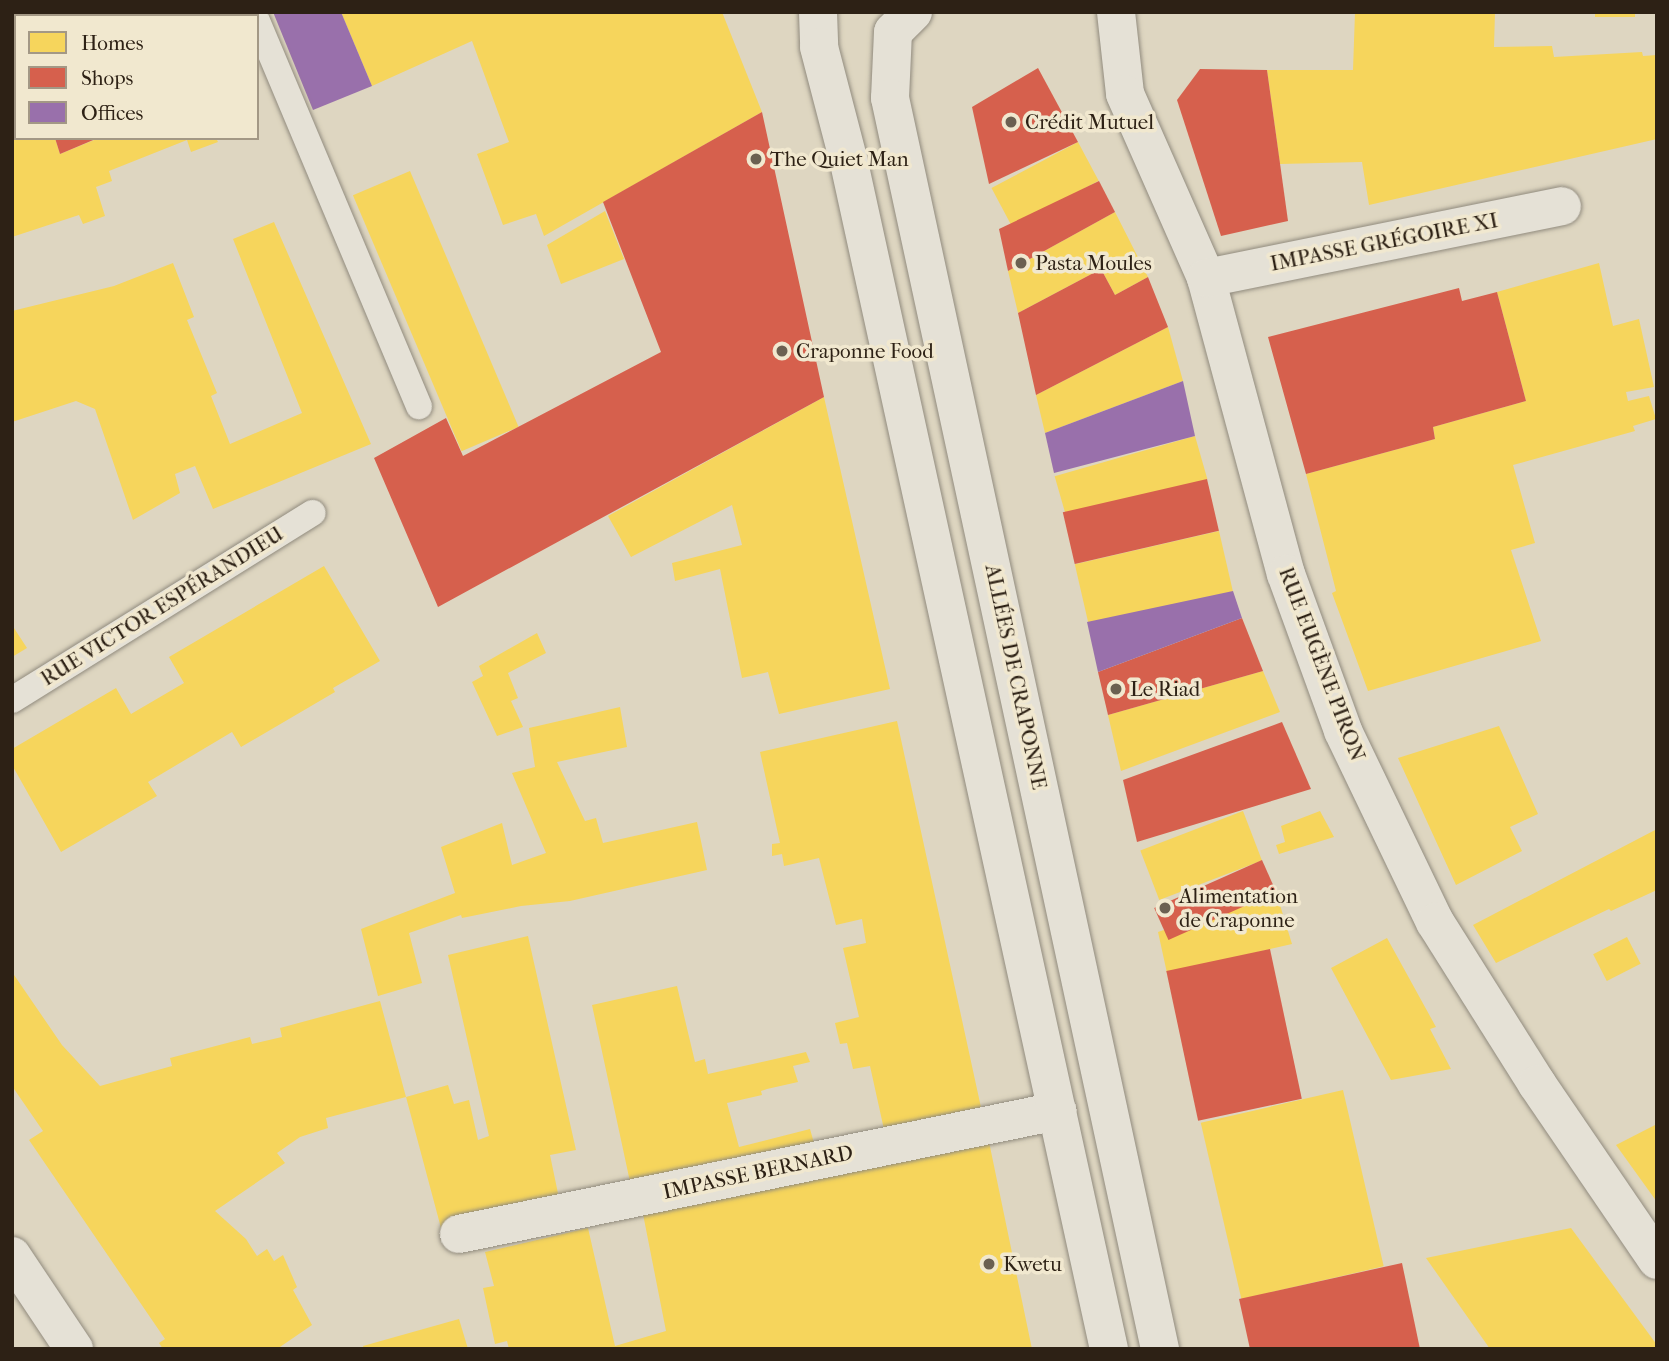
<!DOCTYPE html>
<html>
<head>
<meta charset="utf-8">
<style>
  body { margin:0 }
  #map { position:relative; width:1669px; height:1361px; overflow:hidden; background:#ded6c1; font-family:"IM FELL French Canon",serif }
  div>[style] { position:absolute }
  .homes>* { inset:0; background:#f6d55c; transform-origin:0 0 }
  .shops>* { inset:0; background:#d6604d; transform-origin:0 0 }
  .offices>* { inset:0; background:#9970ab }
  .roads { filter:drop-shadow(0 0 2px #918b7e) drop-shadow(0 0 2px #918b7e) }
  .service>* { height:26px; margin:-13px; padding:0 13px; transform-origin:13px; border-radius:13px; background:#e5e1d6 }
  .minor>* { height:38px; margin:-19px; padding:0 19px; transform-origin:19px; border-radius:19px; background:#e5e1d6 }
  .secondary>* { height:38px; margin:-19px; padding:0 19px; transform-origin:19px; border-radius:19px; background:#e5e1d6 }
  .dots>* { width:19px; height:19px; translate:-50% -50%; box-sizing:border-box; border:4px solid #f1e8cf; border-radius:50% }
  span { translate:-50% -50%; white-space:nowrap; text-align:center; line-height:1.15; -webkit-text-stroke:7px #f1e8cf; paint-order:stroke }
  .poi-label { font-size:21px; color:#2d2115 }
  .left { translate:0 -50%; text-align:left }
  .street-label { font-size:21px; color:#2d2115 }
  .frame { position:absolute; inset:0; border:14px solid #2d2115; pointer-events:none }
  .legend { position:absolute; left:14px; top:14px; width:245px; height:126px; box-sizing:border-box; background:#f1e8cf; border:2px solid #a39885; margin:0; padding:9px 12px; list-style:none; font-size:21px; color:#2d2115 }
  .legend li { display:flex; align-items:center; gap:14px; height:35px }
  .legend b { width:35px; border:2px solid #a39885 }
</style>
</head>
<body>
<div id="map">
  <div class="homes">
    <div style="clip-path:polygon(341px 12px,722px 12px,762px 112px,544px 236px,536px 214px,503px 225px,477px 154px,509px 142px,472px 41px,372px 86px)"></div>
    <div style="clip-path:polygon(1355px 12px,1495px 12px,1494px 47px,1552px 46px,1554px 57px,1642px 52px,1643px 56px,1657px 55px,1657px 139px,1369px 205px,1362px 162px,1280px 164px,1267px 70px,1353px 70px)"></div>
    <div style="left:1595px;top:12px;width:40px;height:5px"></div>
    <div style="clip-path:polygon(16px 40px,16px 138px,55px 138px,60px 154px,99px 138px,216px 138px,218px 142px,191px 152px,187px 140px,109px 171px,112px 181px,96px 187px,105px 216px,83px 224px,79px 215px,12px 237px,12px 41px)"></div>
    <div style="left:1078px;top:142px;width:44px;height:98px;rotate:62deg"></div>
    <div style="left:410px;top:171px;width:278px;height:62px;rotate:67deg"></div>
    <div style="clip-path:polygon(605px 211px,624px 259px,561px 284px,547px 245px)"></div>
    <div style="clip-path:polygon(1115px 212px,1148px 277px,1115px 295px,1101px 269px,1018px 313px,1008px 271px)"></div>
    <div style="clip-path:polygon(274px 222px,371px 444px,213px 509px,195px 466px,175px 474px,180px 493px,133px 520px,95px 409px,76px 401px,12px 422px,12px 311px,114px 286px,173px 263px,194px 317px,187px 320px,217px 393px,211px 396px,230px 444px,302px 413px,233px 239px)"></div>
    <div style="clip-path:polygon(1599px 263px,1613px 326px,1639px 319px,1654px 387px,1626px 392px,1628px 401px,1649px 396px,1656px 419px,1633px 426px,1635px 431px,1513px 465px,1535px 543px,1511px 550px,1541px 641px,1368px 691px,1332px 593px,1336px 591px,1306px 474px,1435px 439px,1433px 427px,1526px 401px,1497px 292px)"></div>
    <div style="clip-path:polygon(1168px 327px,1183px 381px,1045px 433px,1036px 395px)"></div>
    <div style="clip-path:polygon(824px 397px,890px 689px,779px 714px,768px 672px,742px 678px,720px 569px,675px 581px,672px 563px,742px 545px,732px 505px,631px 557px,608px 516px)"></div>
    <div style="left:1195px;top:436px;width:45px;height:146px;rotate:74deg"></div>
    <div style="left:1219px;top:531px;width:62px;height:148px;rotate:77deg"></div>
    <div style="clip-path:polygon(324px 566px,380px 661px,333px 688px,335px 692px,241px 747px,232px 732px,148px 782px,157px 796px,61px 852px,12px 765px,12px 749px,116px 688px,131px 714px,184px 683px,169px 657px)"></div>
    <div style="clip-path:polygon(12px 625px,27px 648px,12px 657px)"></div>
    <div style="clip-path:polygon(537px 633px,546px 653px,508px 673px,518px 698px,511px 701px,523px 727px,497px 736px,472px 682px,483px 676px,479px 666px)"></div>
    <div style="clip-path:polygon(1263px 671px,1280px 712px,1121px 771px,1108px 715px)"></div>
    <div style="clip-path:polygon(620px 707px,627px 747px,557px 762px,585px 821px,596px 818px,603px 843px,697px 822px,707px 870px,570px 901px,521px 906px,462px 918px,461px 915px,409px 933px,422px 983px,378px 996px,361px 929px,455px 893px,441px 847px,502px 823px,512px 865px,546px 853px,512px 773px,535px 767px,529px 728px)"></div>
    <div style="clip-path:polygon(897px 721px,982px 1112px,885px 1134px,870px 1066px,853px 1069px,847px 1043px,840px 1044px,835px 1023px,859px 1017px,843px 948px,866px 943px,862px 919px,836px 925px,819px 858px,784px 866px,782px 854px,772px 856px,772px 844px,780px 843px,760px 752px)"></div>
    <div style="clip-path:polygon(1499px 726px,1538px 814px,1510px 827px,1522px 851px,1456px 885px,1398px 758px)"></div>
    <div style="left:1243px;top:811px;width:53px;height:110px;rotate:69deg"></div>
    <div style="clip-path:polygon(1320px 811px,1334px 837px,1279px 854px,1276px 845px,1285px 842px,1281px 826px)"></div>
    <div style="clip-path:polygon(1657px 829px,1657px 890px,1611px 911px,1609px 909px,1496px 963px,1473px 925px)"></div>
    <div style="clip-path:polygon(1276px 892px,1292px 944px,1167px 973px,1158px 932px)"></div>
    <div style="clip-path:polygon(528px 936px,576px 1150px,550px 1155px,560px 1203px,441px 1228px,406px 1097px,448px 1085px,454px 1104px,469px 1100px,478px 1140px,489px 1136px,448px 955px)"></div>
    <div style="left:1627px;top:937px;width:30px;height:38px;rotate:63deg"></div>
    <div style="clip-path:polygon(1387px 938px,1436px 1027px,1430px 1029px,1451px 1069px,1391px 1080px,1331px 968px)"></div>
    <div style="clip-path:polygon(12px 972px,62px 1045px,100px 1086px,172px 1066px,170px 1058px,250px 1037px,252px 1044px,282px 1037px,280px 1028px,380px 1001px,406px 1097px,326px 1118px,328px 1128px,300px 1137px,277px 1153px,285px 1163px,215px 1211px,246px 1239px,257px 1256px,267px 1249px,274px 1261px,283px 1255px,297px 1287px,293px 1290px,312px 1325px,277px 1349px,163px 1349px,159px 1343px,165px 1339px,29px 1140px,43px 1131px,12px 1086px)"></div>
    <div style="clip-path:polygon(677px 986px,695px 1062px,705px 1059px,708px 1074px,806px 1052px,810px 1062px,793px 1066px,798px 1082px,767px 1089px,761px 1091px,762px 1095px,727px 1103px,739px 1147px,810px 1129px,816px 1150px,632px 1191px,592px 1005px)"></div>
    <div style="left:1343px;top:1090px;width:181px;height:146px;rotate:77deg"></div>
    <div style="clip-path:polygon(1657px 1124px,1657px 1202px,1616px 1145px)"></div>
    <div style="clip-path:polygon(988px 1137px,1032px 1349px,509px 1349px,507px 1341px,495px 1344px,483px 1288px,494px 1286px,485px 1252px,588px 1228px,615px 1346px,666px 1331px,643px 1214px)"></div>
    <div style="clip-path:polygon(1571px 1228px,1657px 1345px,1657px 1349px,1490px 1349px,1426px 1258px)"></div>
    <div style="clip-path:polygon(459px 1319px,468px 1349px,364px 1349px,363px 1346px)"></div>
  </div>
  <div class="shops">
    <div style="clip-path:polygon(1038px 68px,1078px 142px,989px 184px,972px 107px)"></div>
    <div style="clip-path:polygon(1200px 69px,1267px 70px,1288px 221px,1221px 236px,1177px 100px)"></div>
    <div style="clip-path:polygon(762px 112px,824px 397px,438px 607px,374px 458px,446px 418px,463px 456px,661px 352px,603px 202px)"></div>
    <div style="clip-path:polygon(55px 138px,98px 138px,60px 154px)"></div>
    <div style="clip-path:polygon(1099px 181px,1115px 212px,1008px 271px,999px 229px)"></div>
    <div style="clip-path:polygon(1101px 269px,1115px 295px,1148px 277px,1168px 327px,1036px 395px,1018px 313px)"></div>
    <div style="clip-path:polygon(1459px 288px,1462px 301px,1497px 292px,1526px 401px,1433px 427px,1435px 439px,1306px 474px,1268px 337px)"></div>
    <div style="left:1207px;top:479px;width:53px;height:148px;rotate:77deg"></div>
    <div style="clip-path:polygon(1242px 618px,1263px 671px,1108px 715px,1098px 672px)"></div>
    <div style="clip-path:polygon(1282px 722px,1311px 789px,1137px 842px,1123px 780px)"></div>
    <div style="left:1262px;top:860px;width:35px;height:118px;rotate:66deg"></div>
    <div style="left:1270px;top:949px;width:153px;height:106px;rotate:78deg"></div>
    <div style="clip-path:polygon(1402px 1263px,1420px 1349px,1250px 1349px,1239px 1299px)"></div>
  </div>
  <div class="offices">
    <div style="clip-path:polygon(273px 12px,341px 12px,372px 86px,313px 110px)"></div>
    <div style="clip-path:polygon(1183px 381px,1195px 436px,1054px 473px,1045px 433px)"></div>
    <div style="clip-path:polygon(1233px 591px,1242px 618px,1098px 672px,1087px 622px)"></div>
  </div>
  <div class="roads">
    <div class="service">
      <div style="left:257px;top:21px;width:418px;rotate:67.2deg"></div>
      <div style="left:12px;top:700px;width:354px;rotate:-31.9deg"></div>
    </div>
    <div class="minor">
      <div style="left:1116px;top:12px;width:82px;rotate:83.7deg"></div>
      <div style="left:1125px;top:94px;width:201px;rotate:66.2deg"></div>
      <div style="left:1206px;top:278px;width:307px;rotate:74.9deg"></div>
      <div style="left:1286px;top:574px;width:167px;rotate:70deg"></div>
      <div style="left:1343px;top:731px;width:212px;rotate:64.3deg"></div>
      <div style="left:1435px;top:922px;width:191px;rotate:57.8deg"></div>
      <div style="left:1537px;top:1084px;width:213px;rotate:55.7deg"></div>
      <div style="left:1206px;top:278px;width:363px;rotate:-11.4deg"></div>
      <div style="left:459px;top:1234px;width:611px;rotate:-11.62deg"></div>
      <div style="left:12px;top:1256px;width:112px;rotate:56.3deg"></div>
    </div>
    <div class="secondary">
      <div style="left:818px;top:12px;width:35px;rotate:88deg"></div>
      <div style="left:819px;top:47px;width:115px;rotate:75.4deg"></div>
      <div style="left:848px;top:158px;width:1219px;rotate:77.64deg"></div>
      <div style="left:913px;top:12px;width:28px;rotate:135deg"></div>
      <div style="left:893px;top:32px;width:66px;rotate:92.6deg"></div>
      <div style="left:890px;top:98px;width:1280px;rotate:77.82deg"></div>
    </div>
  </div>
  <div class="dots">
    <div style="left:1011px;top:122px;background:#6b6051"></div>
    <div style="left:756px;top:159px;background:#6b6051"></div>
    <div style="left:1021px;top:263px;background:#6b6051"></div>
    <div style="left:782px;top:351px;background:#6b6051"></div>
    <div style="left:1116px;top:689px;background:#6b6051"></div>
    <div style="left:1165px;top:908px;background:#6b6051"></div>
    <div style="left:989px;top:1264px;background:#6b6051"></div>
  </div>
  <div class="poi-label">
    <span class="left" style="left:1025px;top:122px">Crédit Mutuel</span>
    <span class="left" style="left:770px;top:159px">The Quiet Man</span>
    <span class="left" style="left:1035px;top:263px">Pasta Moules</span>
    <span class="left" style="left:796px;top:351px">Craponne Food</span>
    <span class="left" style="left:1130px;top:689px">Le Riad</span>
    <span class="left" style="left:1179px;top:908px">Alimentation<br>de Craponne</span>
    <span class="left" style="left:1003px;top:1264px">Kwetu</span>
  </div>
  <div class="street-label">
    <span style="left:1384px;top:242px;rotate:-11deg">IMPASSE GRÉGOIRE XI</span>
    <span style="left:162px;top:606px;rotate:-32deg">RUE VICTOR ESPÉRANDIEU</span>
    <span style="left:1322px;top:664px;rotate:69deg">RUE EUGÈNE PIRON</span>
    <span style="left:1016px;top:677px;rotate:78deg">ALLÉES DE CRAPONNE</span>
    <span style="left:758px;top:1172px;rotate:-12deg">IMPASSE BERNARD</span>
  </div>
  <div class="frame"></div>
  <ul class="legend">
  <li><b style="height:19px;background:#f6d55c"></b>Homes</li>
  <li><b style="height:19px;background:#d6604d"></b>Shops</li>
  <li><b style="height:19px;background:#9970ab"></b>Offices</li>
  </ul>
</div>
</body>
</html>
